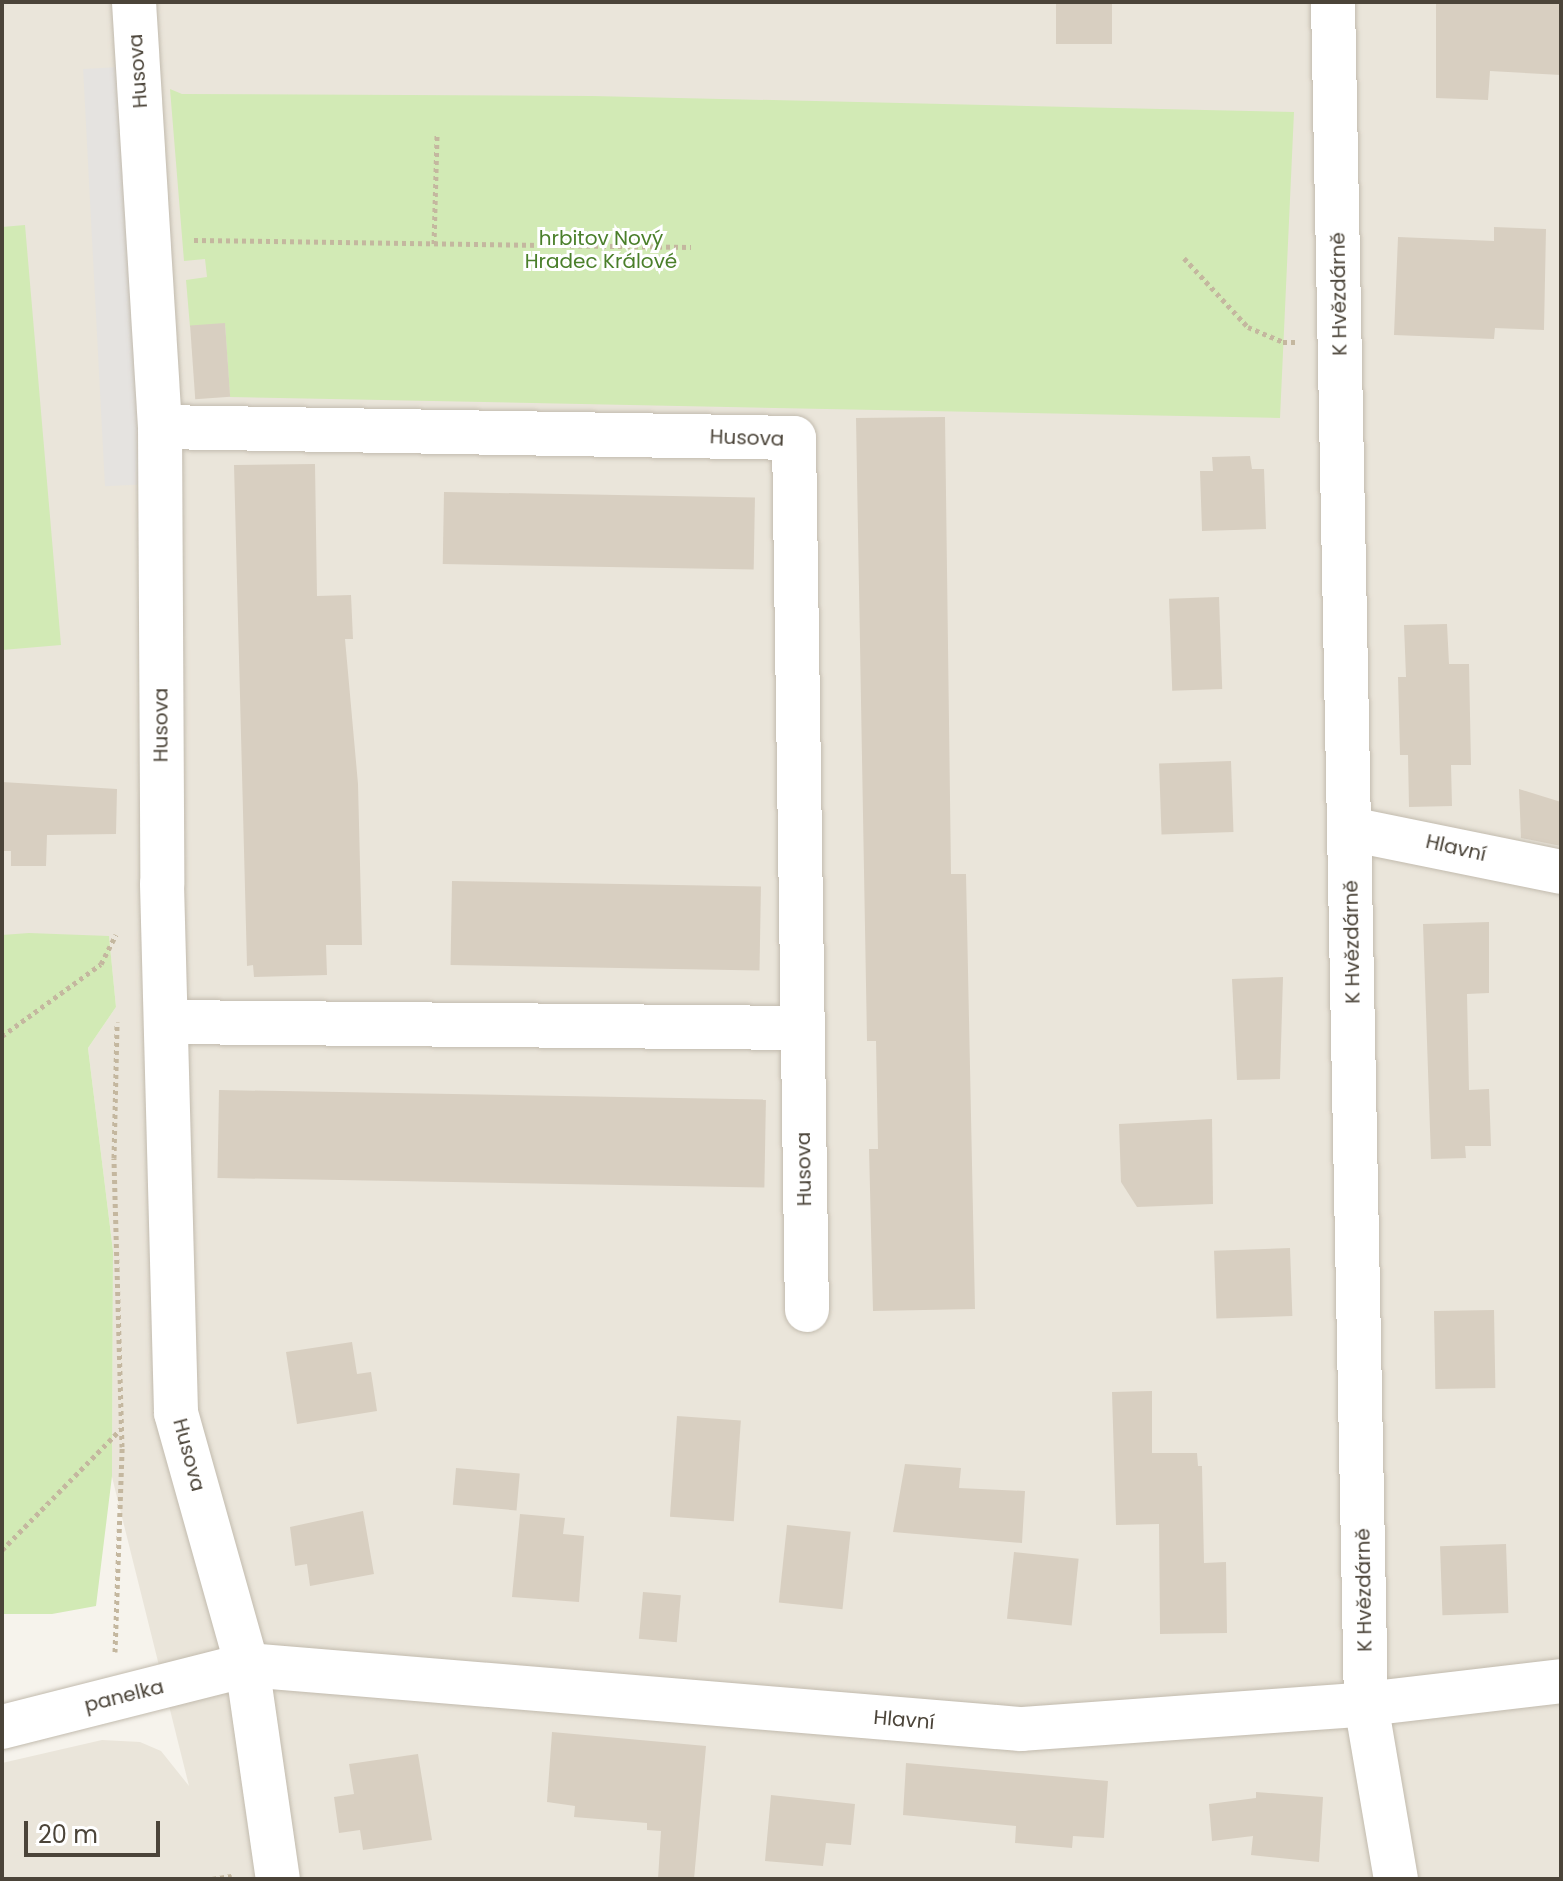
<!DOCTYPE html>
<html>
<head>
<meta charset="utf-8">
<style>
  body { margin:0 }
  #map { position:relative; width:1563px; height:1881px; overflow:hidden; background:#f6f3ec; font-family:Poppins,sans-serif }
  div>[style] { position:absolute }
  .residential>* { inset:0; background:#eae5da }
  .green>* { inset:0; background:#d2eab5 }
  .parking>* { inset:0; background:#e5e3e0; transform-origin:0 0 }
  .building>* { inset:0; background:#d8cfc1; transform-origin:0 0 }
  .path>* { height:5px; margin-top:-2.5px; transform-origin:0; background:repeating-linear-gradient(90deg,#c4b79f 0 4px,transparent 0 8px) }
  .roads { filter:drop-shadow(0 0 2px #c2bbae) drop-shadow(0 0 2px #c2bbae) }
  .minor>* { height:44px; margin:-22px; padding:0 22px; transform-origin:22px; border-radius:22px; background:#fff }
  span { translate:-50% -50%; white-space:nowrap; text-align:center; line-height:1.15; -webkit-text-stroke:6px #fff; paint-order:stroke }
  .street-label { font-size:20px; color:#4b4439 }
  .park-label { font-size:20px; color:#4a7f2a }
  .frame { position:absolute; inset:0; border:4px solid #4b4439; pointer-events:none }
  .scale { position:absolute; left:24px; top:1821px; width:136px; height:36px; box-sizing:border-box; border:4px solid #4b4439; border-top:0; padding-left:10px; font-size:24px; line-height:28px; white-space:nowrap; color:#4b4439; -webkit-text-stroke:6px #fff; paint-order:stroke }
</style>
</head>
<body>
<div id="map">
  <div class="residential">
    <div style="clip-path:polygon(2px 2px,1561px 2px,1561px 1879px,2px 1879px,2px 1763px,102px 1740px,140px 1742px,161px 1751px,189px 1786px,112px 1477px,113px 1251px,88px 1048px,116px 1007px,109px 937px,2px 935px)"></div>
  </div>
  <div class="green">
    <div style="clip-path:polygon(170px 89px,182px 94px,592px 96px,1294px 112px,1280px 418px,230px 397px,225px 324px,190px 327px,186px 280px,207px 277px,205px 259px,184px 261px)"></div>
    <div style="clip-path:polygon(25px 225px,61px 645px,2px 650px,2px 227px)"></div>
    <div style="clip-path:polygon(29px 933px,109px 936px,116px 1007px,88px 1048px,113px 1251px,112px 1476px,96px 1606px,52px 1614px,2px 1614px,2px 935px)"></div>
  </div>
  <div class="parking">
    <div style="left:138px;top:66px;width:418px;height:55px;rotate:87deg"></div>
  </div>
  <div class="building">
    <div style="left:1056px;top:2px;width:56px;height:42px"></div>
    <div style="clip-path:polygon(1436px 2px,1561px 2px,1561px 75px,1490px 71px,1488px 100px,1436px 98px)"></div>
    <div style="clip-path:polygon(1494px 227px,1546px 229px,1544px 330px,1495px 328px,1494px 339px,1394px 335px,1398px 237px,1494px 241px)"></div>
    <div style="left:225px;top:323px;width:74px;height:35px;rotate:86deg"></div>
    <div style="clip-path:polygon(945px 417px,951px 874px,966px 874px,975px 1309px,873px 1311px,869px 1149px,878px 1149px,876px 1041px,867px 1041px,856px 418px)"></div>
    <div style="clip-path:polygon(1250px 456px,1252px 469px,1264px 469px,1266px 529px,1202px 531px,1200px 471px,1213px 471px,1212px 457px)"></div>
    <div style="clip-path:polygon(315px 464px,317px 596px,351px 595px,353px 639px,345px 639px,358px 784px,362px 945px,326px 945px,327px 975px,254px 977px,253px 965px,247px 966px,234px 465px)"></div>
    <div style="left:444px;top:492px;width:311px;height:72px;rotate:1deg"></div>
    <div style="left:1219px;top:597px;width:92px;height:50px;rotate:88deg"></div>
    <div style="clip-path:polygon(1447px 624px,1449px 664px,1469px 664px,1471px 765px,1451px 765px,1452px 806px,1409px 807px,1408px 755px,1400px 755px,1398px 677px,1406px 677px,1404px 625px)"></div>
    <div style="left:1231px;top:761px;width:71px;height:72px;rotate:88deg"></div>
    <div style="clip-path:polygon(2px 782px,117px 789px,116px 834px,47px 835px,46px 866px,11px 866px,11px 851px,2px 851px)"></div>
    <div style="clip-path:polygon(1519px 789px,1561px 802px,1561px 846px,1521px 838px)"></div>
    <div style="left:452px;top:881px;width:309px;height:84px;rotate:1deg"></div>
    <div style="clip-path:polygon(1489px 922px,1489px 993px,1467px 994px,1469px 1090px,1489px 1089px,1491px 1146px,1465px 1146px,1466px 1158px,1431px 1159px,1423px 924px)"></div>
    <div style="clip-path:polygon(1283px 977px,1280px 1079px,1237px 1080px,1232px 979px)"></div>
    <div style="left:219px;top:1090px;width:547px;height:88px;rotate:1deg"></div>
    <div style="clip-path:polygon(1212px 1119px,1213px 1204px,1137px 1207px,1121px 1182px,1119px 1124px)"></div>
    <div style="left:1290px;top:1248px;width:68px;height:76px;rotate:88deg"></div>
    <div style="left:1494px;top:1310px;width:78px;height:60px;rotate:89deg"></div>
    <div style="clip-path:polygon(352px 1342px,357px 1374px,371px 1372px,377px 1411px,297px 1424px,286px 1352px)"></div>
    <div style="clip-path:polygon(1152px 1391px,1152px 1453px,1197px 1453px,1198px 1466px,1202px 1466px,1204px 1563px,1226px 1562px,1227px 1633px,1160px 1634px,1159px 1524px,1116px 1525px,1112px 1392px)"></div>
    <div style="left:677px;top:1416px;width:64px;height:101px;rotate:4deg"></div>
    <div style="clip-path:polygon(905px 1464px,961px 1468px,959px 1488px,1025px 1491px,1022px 1543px,893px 1532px)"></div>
    <div style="left:456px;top:1468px;width:64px;height:37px;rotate:5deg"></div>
    <div style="clip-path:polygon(363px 1511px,374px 1574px,310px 1586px,307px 1564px,295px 1566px,290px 1527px)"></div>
    <div style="clip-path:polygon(520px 1514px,565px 1518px,563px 1534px,584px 1536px,579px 1602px,512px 1597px)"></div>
    <div style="left:787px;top:1525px;width:64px;height:78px;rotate:6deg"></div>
    <div style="left:1506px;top:1544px;width:69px;height:66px;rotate:88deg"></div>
    <div style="left:1014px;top:1552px;width:65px;height:67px;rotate:6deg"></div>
    <div style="left:643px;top:1592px;width:38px;height:47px;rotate:5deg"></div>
    <div style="clip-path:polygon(552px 1732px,706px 1746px,694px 1879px,658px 1879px,661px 1831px,647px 1830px,647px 1823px,574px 1817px,575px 1806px,547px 1802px)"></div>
    <div style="clip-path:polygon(418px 1754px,432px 1840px,363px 1850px,360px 1830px,339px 1833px,334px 1797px,354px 1794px,349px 1764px)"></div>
    <div style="clip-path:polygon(906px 1763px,1108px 1781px,1104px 1838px,1073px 1836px,1072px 1848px,1015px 1843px,1016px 1826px,903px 1815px)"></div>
    <div style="clip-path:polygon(1256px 1792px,1323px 1797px,1319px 1862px,1251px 1855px,1253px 1836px,1212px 1841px,1209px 1804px,1256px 1798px)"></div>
    <div style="clip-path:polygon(771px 1795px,855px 1804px,851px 1845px,826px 1843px,823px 1866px,765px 1861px)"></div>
  </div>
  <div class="path">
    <div style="left:194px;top:240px;width:497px;rotate:0.8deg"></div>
    <div style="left:434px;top:244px;width:110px;rotate:-88.4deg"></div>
    <div style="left:1184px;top:258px;width:94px;rotate:47.2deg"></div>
    <div style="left:1248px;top:327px;width:38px;rotate:23deg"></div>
    <div style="left:1283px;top:342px;width:14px"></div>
    <div style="left:2px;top:1036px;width:122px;rotate:-36deg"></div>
    <div style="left:101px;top:964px;width:33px;rotate:-63deg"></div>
    <div style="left:2px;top:1550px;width:170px;rotate:-45.5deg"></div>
    <div style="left:115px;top:1652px;width:205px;rotate:-88deg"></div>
    <div style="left:122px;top:1447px;width:289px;rotate:-91.6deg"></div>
    <div style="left:114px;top:1158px;width:136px;rotate:-88.7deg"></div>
    <div style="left:212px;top:1879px;width:20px;rotate:-9deg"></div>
  </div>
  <div class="roads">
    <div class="minor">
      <div style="left:134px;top:2px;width:426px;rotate:86.5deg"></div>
      <div style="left:160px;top:427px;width:457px;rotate:89.7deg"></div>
      <div style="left:162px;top:884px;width:529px;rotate:88.48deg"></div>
      <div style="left:176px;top:1413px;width:262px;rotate:74.3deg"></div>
      <div style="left:247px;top:1665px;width:216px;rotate:81.8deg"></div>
      <div style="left:1333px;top:2px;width:1702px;rotate:88.89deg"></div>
      <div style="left:1366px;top:1704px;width:178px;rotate:80.3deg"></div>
      <div style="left:160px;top:427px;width:634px;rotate:0.99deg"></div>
      <div style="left:794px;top:438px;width:872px;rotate:89.15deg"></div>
      <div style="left:1350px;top:829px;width:215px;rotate:11.5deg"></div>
      <div style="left:166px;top:1022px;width:634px;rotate:0.54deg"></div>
      <div style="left:2px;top:1727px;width:253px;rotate:-14.2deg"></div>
      <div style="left:247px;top:1665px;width:777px;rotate:4.73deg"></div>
      <div style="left:1021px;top:1729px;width:346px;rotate:-4.1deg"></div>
      <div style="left:1366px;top:1704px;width:196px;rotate:-6.7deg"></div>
    </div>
  </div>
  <div class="street-label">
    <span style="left:138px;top:71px;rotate:-94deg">Husova</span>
    <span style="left:1339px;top:294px;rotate:-91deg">K Hvězdárně</span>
    <span style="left:747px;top:438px;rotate:2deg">Husova</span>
    <span style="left:161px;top:725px;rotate:-90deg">Husova</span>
    <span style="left:1456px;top:848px;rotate:13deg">Hlavní</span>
    <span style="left:1352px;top:942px;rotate:-91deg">K Hvězdárně</span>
    <span style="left:804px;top:1169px;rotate:-91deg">Husova</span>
    <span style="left:189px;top:1455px;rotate:75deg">Husova</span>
    <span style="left:1364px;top:1590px;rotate:-91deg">K Hvězdárně</span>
    <span style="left:124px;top:1696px;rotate:-14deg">panelka</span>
    <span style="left:904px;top:1720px;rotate:5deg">Hlavní</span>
  </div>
  <div class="park-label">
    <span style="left:601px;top:250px">hrbitov Nový<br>Hradec Králové</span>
  </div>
  <div class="frame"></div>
  <div class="scale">20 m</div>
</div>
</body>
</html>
